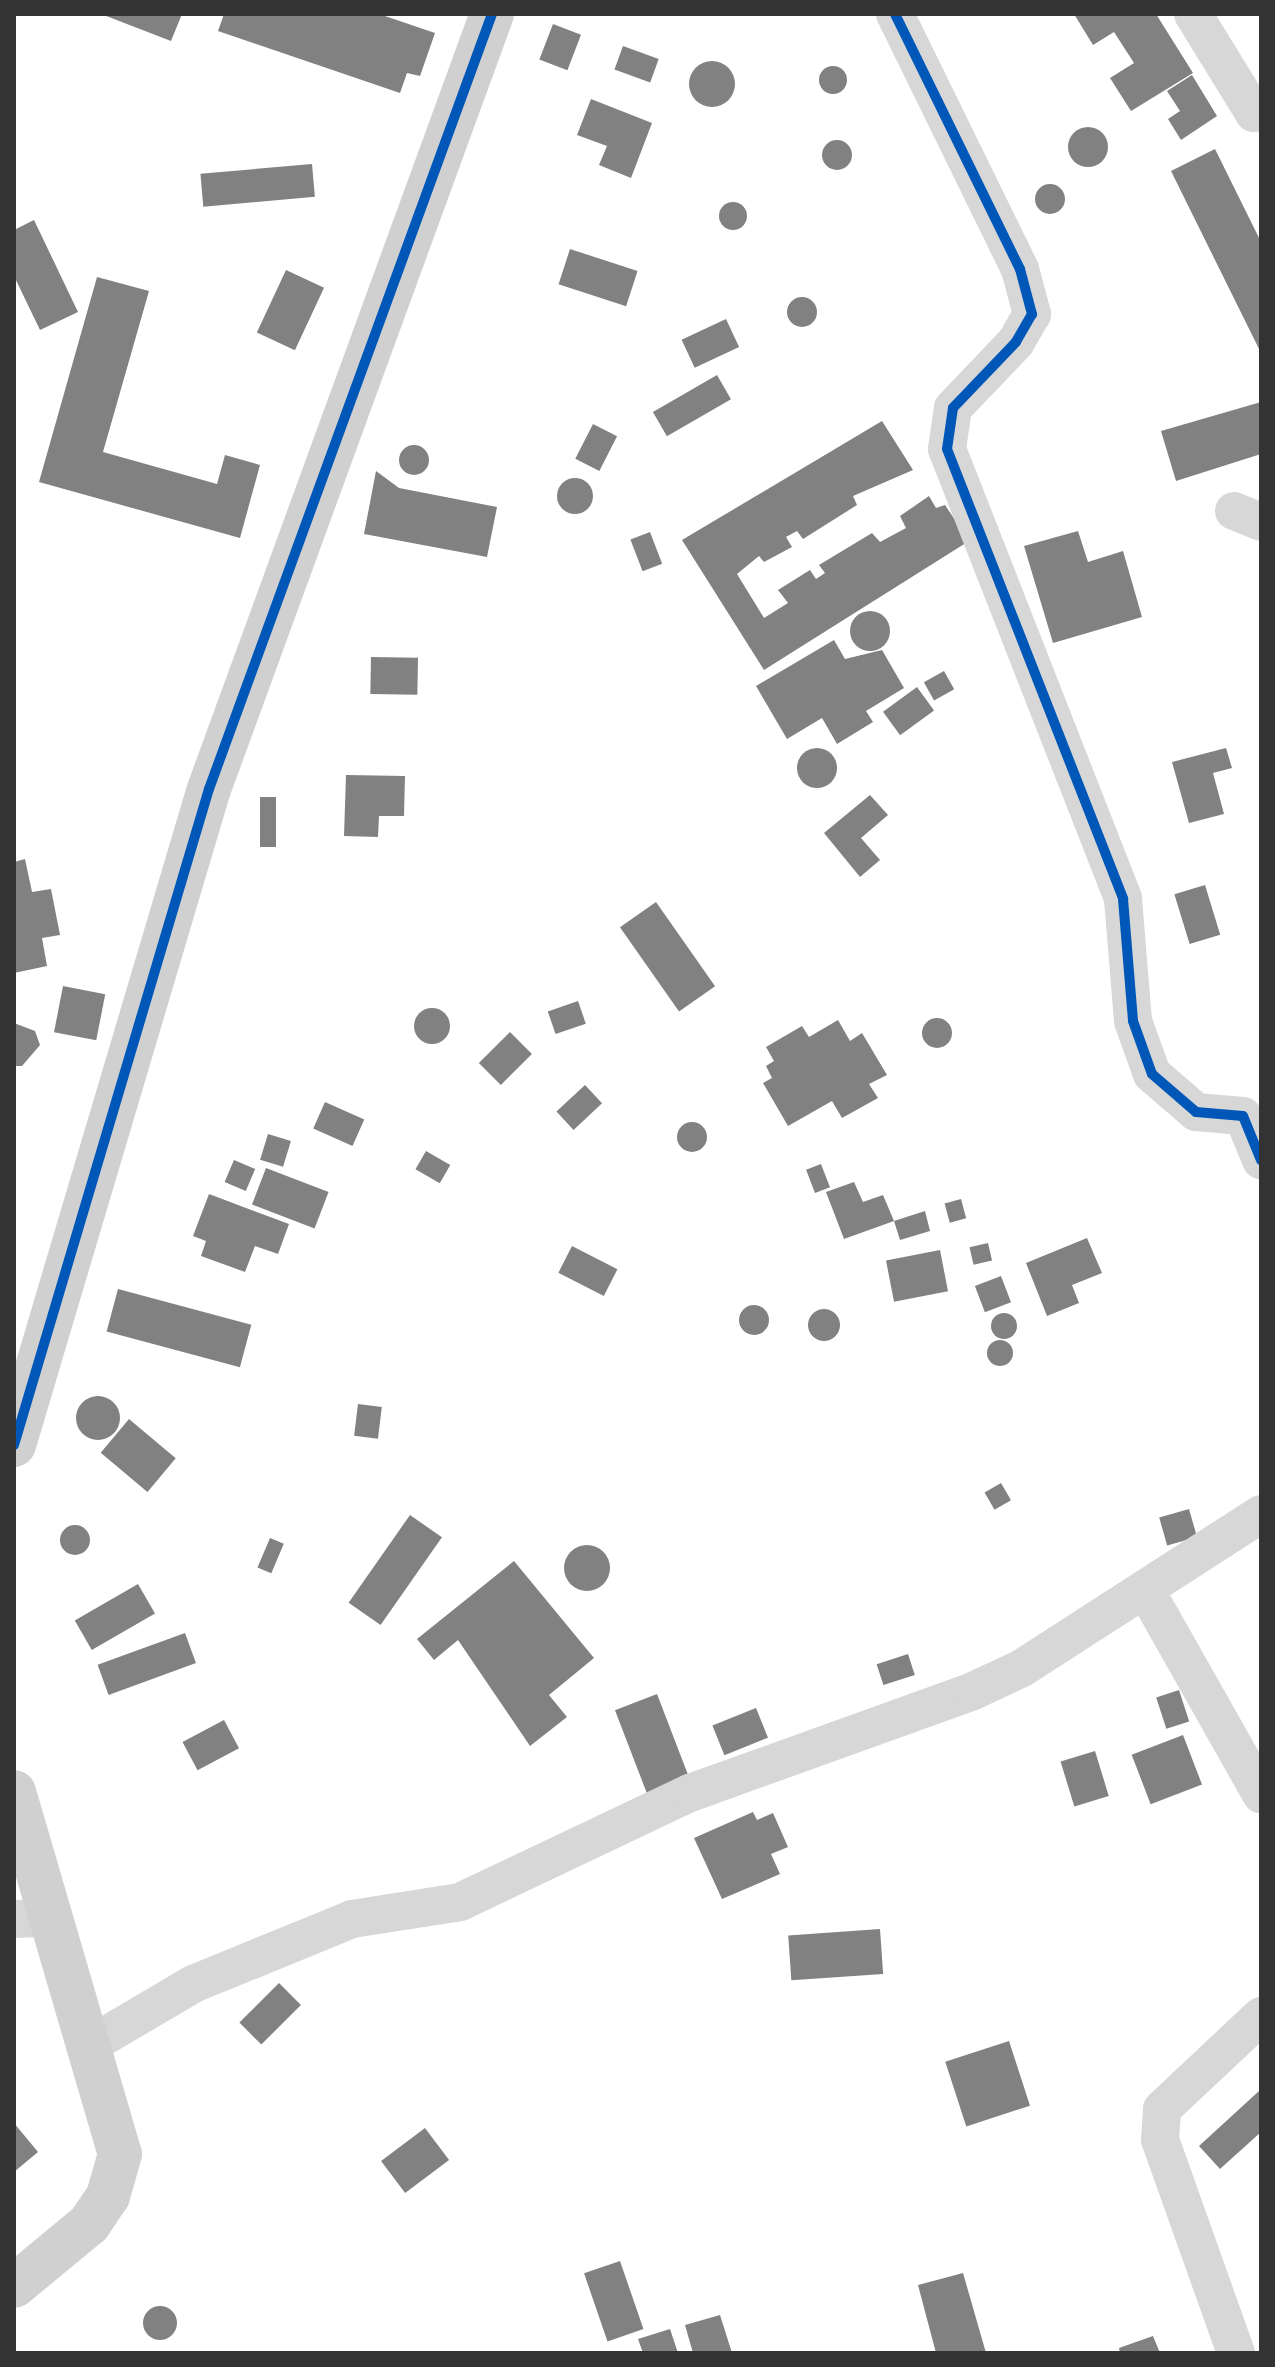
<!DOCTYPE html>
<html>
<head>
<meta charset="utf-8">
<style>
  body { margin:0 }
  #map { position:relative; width:1275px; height:2367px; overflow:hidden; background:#fff; font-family:Inter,sans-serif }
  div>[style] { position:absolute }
  .building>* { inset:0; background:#818181; transform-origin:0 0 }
  .round { border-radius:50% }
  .street>* { height:38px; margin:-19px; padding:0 19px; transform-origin:19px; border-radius:19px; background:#d7d7d7 }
  .secondary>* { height:44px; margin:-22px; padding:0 22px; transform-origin:22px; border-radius:22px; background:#d0d0d0 }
  .cycleway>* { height:10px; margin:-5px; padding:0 5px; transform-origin:5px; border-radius:5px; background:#0057b8 }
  span { translate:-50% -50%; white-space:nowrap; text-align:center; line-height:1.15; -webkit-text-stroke:8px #fff; paint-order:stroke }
  .frame { position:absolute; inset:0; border:16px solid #333; pointer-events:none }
</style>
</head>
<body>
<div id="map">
  <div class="building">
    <div style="clip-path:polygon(101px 14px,182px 14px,171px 41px)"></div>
    <div style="clip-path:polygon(224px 14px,379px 14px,435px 33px,420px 76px,407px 73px,400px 93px,218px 31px)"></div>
    <div style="clip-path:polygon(1074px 14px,1156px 14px,1193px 73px,1131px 111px,1110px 78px,1134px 63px,1114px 32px,1093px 45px)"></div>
    <div style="left:553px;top:24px;width:30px;height:38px;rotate:21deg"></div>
    <div style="left:623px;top:46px;width:38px;height:25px;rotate:20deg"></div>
    <div class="round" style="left:689px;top:61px;width:46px;height:46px"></div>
    <div class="round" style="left:819px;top:66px;width:28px;height:28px"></div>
    <div style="clip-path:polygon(1192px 75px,1217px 116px,1181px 140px,1168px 119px,1180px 111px,1167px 91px)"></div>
    <div style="clip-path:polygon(591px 99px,652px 123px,631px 178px,599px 165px,607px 146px,577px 135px)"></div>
    <div class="round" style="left:1068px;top:127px;width:40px;height:40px"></div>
    <div class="round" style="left:822px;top:140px;width:30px;height:30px"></div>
    <div style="clip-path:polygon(1215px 149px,1261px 242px,1261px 353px,1171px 171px)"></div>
    <div style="left:312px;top:164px;width:33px;height:112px;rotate:85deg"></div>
    <div class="round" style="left:1035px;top:184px;width:30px;height:30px"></div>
    <div class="round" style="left:719px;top:202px;width:28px;height:28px"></div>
    <div style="clip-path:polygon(34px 220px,78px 312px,40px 330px,14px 276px,14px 230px)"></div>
    <div style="left:570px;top:249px;width:71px;height:37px;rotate:18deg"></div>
    <div style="left:286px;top:270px;width:42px;height:69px;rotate:25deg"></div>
    <div style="clip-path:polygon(97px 277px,149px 291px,103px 452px,217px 484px,225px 455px,260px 465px,240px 538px,39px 482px)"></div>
    <div class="round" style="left:787px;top:297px;width:30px;height:30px"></div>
    <div style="left:726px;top:319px;width:31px;height:49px;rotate:65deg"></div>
    <div style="left:717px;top:375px;width:28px;height:74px;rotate:60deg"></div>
    <div style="clip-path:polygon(1261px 402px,1261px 454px,1176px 481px,1161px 431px)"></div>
    <div style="clip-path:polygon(882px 421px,913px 470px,853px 496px,857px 505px,803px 539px,797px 531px,786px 537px,792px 547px,764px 562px,759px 556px,737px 574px,764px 618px,788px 603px,778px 590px,810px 570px,816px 579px,825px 573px,819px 565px,872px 533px,880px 542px,906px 528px,900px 516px,929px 496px,936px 508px,945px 505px,969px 541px,764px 670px,682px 540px)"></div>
    <div style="left:593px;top:424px;width:27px;height:39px;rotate:27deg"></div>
    <div class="round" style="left:399px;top:445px;width:30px;height:30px"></div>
    <div style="clip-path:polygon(376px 471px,399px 488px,497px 507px,487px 557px,364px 534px)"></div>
    <div class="round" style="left:557px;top:478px;width:36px;height:36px"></div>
    <div style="clip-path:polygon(1078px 531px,1088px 562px,1123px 551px,1142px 617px,1053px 643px,1024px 546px)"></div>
    <div style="left:650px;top:532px;width:34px;height:21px;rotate:69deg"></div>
    <div class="round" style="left:850px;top:611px;width:40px;height:40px"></div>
    <div style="clip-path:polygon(834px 640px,845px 659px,882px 650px,904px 688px,866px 711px,873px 722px,837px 744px,822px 718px,787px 739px,756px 686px)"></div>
    <div style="left:371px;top:657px;width:47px;height:37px;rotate:1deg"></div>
    <div style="left:944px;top:671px;width:21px;height:23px;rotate:61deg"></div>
    <div style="left:917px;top:687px;width:29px;height:42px;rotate:54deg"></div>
    <div style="clip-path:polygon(1226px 748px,1232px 768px,1213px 773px,1224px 814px,1189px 823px,1172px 762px)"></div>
    <div class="round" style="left:797px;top:748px;width:40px;height:40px"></div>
    <div style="clip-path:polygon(346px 775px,405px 776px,404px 816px,379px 816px,378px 837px,344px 836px)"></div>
    <div style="clip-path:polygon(870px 795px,888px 815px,861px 838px,880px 860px,860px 877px,824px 833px)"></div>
    <div style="left:260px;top:797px;width:16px;height:50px"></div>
    <div style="clip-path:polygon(25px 859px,32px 892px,51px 889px,60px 935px,42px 938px,47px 966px,14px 973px,14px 862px)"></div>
    <div style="left:1205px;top:885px;width:52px;height:32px;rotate:73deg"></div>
    <div style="left:656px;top:902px;width:103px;height:44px;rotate:55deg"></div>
    <div style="left:63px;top:986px;width:43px;height:47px;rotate:11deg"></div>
    <div style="left:578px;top:1001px;width:24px;height:32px;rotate:71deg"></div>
    <div class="round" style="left:414px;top:1008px;width:36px;height:36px"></div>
    <div class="round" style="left:922px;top:1018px;width:30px;height:30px"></div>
    <div style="clip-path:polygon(838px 1020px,850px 1041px,862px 1033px,887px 1075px,869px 1084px,878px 1098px,842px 1118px,832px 1101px,788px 1126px,763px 1083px,772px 1078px,766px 1066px,774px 1061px,766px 1047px,802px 1026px,809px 1037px)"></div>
    <div style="clip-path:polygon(14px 1023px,35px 1031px,40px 1045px,22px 1066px,14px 1066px)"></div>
    <div style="left:510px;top:1032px;width:31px;height:44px;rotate:45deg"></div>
    <div style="left:585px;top:1085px;width:25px;height:39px;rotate:47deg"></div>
    <div style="left:325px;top:1102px;width:43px;height:29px;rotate:24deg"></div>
    <div class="round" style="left:677px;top:1122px;width:30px;height:30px"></div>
    <div style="left:268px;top:1134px;width:24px;height:27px;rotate:17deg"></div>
    <div style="left:426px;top:1151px;width:28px;height:21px;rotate:30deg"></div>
    <div style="left:234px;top:1160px;width:23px;height:24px;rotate:23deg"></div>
    <div style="left:821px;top:1164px;width:25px;height:16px;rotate:69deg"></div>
    <div style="left:266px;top:1168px;width:67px;height:39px;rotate:21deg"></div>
    <div style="clip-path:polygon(854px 1182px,863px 1202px,883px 1195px,894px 1221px,925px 1211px,930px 1231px,900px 1240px,894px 1221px,844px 1239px,826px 1192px)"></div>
    <div style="clip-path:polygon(209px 1194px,289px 1224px,278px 1254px,255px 1246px,245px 1272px,201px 1256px,206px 1241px,193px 1236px)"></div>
    <div style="left:961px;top:1199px;width:20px;height:17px;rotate:75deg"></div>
    <div style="clip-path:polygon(1087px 1238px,1102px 1273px,1072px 1285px,1079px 1303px,1047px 1316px,1026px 1263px)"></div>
    <div style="left:988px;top:1243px;width:18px;height:19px;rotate:77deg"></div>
    <div style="left:572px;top:1246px;width:51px;height:30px;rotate:27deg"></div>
    <div style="left:940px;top:1250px;width:42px;height:55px;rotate:79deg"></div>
    <div style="left:1001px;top:1276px;width:28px;height:28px;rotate:69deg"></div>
    <div style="left:118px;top:1289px;width:138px;height:44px;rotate:15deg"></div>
    <div class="round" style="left:739px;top:1305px;width:30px;height:30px"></div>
    <div class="round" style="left:808px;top:1309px;width:32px;height:32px"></div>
    <div class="round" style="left:991px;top:1313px;width:26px;height:26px"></div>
    <div class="round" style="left:987px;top:1340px;width:26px;height:26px"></div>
    <div class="round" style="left:76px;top:1396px;width:44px;height:44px"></div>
    <div style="left:358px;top:1404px;width:24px;height:32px;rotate:7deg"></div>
    <div style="left:129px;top:1419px;width:61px;height:44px;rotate:40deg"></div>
    <div style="left:1001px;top:1483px;width:20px;height:19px;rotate:60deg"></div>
    <div style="left:1189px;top:1509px;width:29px;height:31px;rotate:74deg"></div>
    <div style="left:410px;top:1515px;width:39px;height:107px;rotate:35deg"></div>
    <div class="round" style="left:60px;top:1525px;width:30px;height:30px"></div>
    <div style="left:270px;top:1538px;width:15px;height:32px;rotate:23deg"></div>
    <div class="round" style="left:564px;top:1545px;width:46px;height:46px"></div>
    <div style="clip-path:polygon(514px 1561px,594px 1658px,549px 1695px,567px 1717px,530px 1746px,458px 1640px,434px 1660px,417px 1639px)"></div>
    <div style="left:138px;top:1584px;width:34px;height:73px;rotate:60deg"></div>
    <div style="left:185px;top:1633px;width:32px;height:93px;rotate:70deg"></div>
    <div style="left:908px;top:1654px;width:22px;height:33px;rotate:72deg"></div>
    <div style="left:1179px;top:1690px;width:33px;height:24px;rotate:72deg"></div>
    <div style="left:657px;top:1694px;width:90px;height:45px;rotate:69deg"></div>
    <div style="left:756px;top:1708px;width:32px;height:47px;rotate:68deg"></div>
    <div style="left:224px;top:1720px;width:32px;height:47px;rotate:62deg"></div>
    <div style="left:1183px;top:1735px;width:53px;height:55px;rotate:69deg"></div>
    <div style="left:1095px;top:1751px;width:47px;height:36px;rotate:73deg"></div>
    <div style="clip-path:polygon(753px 1812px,757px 1820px,773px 1813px,788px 1847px,771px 1854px,780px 1874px,722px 1899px,694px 1838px)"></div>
    <div style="left:880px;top:1929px;width:45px;height:92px;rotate:86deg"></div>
    <div style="left:279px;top:1983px;width:31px;height:56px;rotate:45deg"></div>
    <div style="left:1009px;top:2041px;width:68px;height:67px;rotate:72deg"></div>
    <div style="clip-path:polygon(1259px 2091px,1261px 2132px,1220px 2169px,1199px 2146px)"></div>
    <div style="clip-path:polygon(14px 2123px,38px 2152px,14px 2172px)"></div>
    <div style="left:425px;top:2128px;width:40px;height:55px;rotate:53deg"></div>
    <div style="left:620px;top:2261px;width:72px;height:38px;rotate:71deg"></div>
    <div style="clip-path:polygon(963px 2273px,986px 2353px,936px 2353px,918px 2285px)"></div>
    <div class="round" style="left:143px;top:2306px;width:34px;height:34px"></div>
    <div style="clip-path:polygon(720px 2315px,732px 2353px,693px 2353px,685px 2325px)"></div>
    <div style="clip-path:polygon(670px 2329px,678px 2353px,643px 2353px,638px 2339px)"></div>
    <div style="clip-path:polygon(1153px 2336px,1160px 2353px,1120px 2353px,1119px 2348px)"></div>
  </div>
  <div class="street">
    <div style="left:895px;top:14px;width:284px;rotate:63.9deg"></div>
    <div style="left:1020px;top:269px;width:47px;rotate:75.1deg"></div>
    <div style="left:1032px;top:314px;width:32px;rotate:120deg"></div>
    <div style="left:1016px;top:342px;width:91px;rotate:133.7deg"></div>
    <div style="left:953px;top:408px;width:41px;rotate:98.3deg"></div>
    <div style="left:947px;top:449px;width:483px;rotate:68.6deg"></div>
    <div style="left:1123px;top:899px;width:122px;rotate:85.3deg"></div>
    <div style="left:1133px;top:1021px;width:56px;rotate:70.3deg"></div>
    <div style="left:1152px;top:1074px;width:58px;rotate:40.8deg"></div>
    <div style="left:1196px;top:1112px;width:47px;rotate:4.9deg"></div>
    <div style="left:1243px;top:1116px;width:48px;rotate:67.8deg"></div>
    <div style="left:1193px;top:14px;width:116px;rotate:58.4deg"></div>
    <div style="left:1254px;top:113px;width:7px;rotate:-8deg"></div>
    <div style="left:1234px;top:511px;width:29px;rotate:22deg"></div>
    <div style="left:1145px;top:1589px;width:236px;rotate:60.5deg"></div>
    <div style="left:14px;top:1919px;width:33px;rotate:-2deg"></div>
    <div style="left:93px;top:2043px;width:116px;rotate:-30.5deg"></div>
    <div style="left:193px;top:1984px;width:172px;rotate:-22.2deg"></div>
    <div style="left:352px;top:1919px;width:109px;rotate:-8.9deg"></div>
    <div style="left:460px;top:1902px;width:255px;rotate:-25.4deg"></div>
    <div style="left:690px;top:1793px;width:301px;rotate:-19.8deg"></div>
    <div style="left:973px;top:1691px;width:54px;rotate:-25.1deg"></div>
    <div style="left:1022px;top:1668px;width:284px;rotate:-32.8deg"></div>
    <div style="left:1236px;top:2353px;width:226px;rotate:-109.6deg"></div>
    <div style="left:1160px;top:2140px;width:31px;rotate:-86deg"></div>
    <div style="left:1162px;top:2109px;width:136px;rotate:-43.2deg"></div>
  </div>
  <div class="secondary">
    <div style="left:14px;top:1445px;width:684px;rotate:-73.45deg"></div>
    <div style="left:209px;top:789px;width:825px;rotate:-69.94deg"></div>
    <div style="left:14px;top:1792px;width:377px;rotate:73.7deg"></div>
    <div style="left:120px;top:2154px;width:44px;rotate:105.9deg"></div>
    <div style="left:108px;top:2196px;width:34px;rotate:124deg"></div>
    <div style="left:89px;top:2224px;width:97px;rotate:140.4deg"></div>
  </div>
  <div class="cycleway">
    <div style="left:895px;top:14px;width:284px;rotate:63.9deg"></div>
    <div style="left:1020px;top:269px;width:47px;rotate:75.1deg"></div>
    <div style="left:1032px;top:314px;width:32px;rotate:120deg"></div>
    <div style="left:1016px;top:342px;width:91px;rotate:133.7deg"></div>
    <div style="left:953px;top:408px;width:41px;rotate:98.3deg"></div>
    <div style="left:947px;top:449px;width:483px;rotate:68.6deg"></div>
    <div style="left:1123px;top:899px;width:122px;rotate:85.3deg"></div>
    <div style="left:1133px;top:1021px;width:56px;rotate:70.3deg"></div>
    <div style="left:1152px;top:1074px;width:58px;rotate:40.8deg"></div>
    <div style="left:1196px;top:1112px;width:47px;rotate:4.9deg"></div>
    <div style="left:1243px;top:1116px;width:48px;rotate:67.8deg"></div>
    <div style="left:14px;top:1445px;width:684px;rotate:-73.45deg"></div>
    <div style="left:209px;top:789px;width:825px;rotate:-69.94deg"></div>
  </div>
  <div class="frame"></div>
</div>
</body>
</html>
